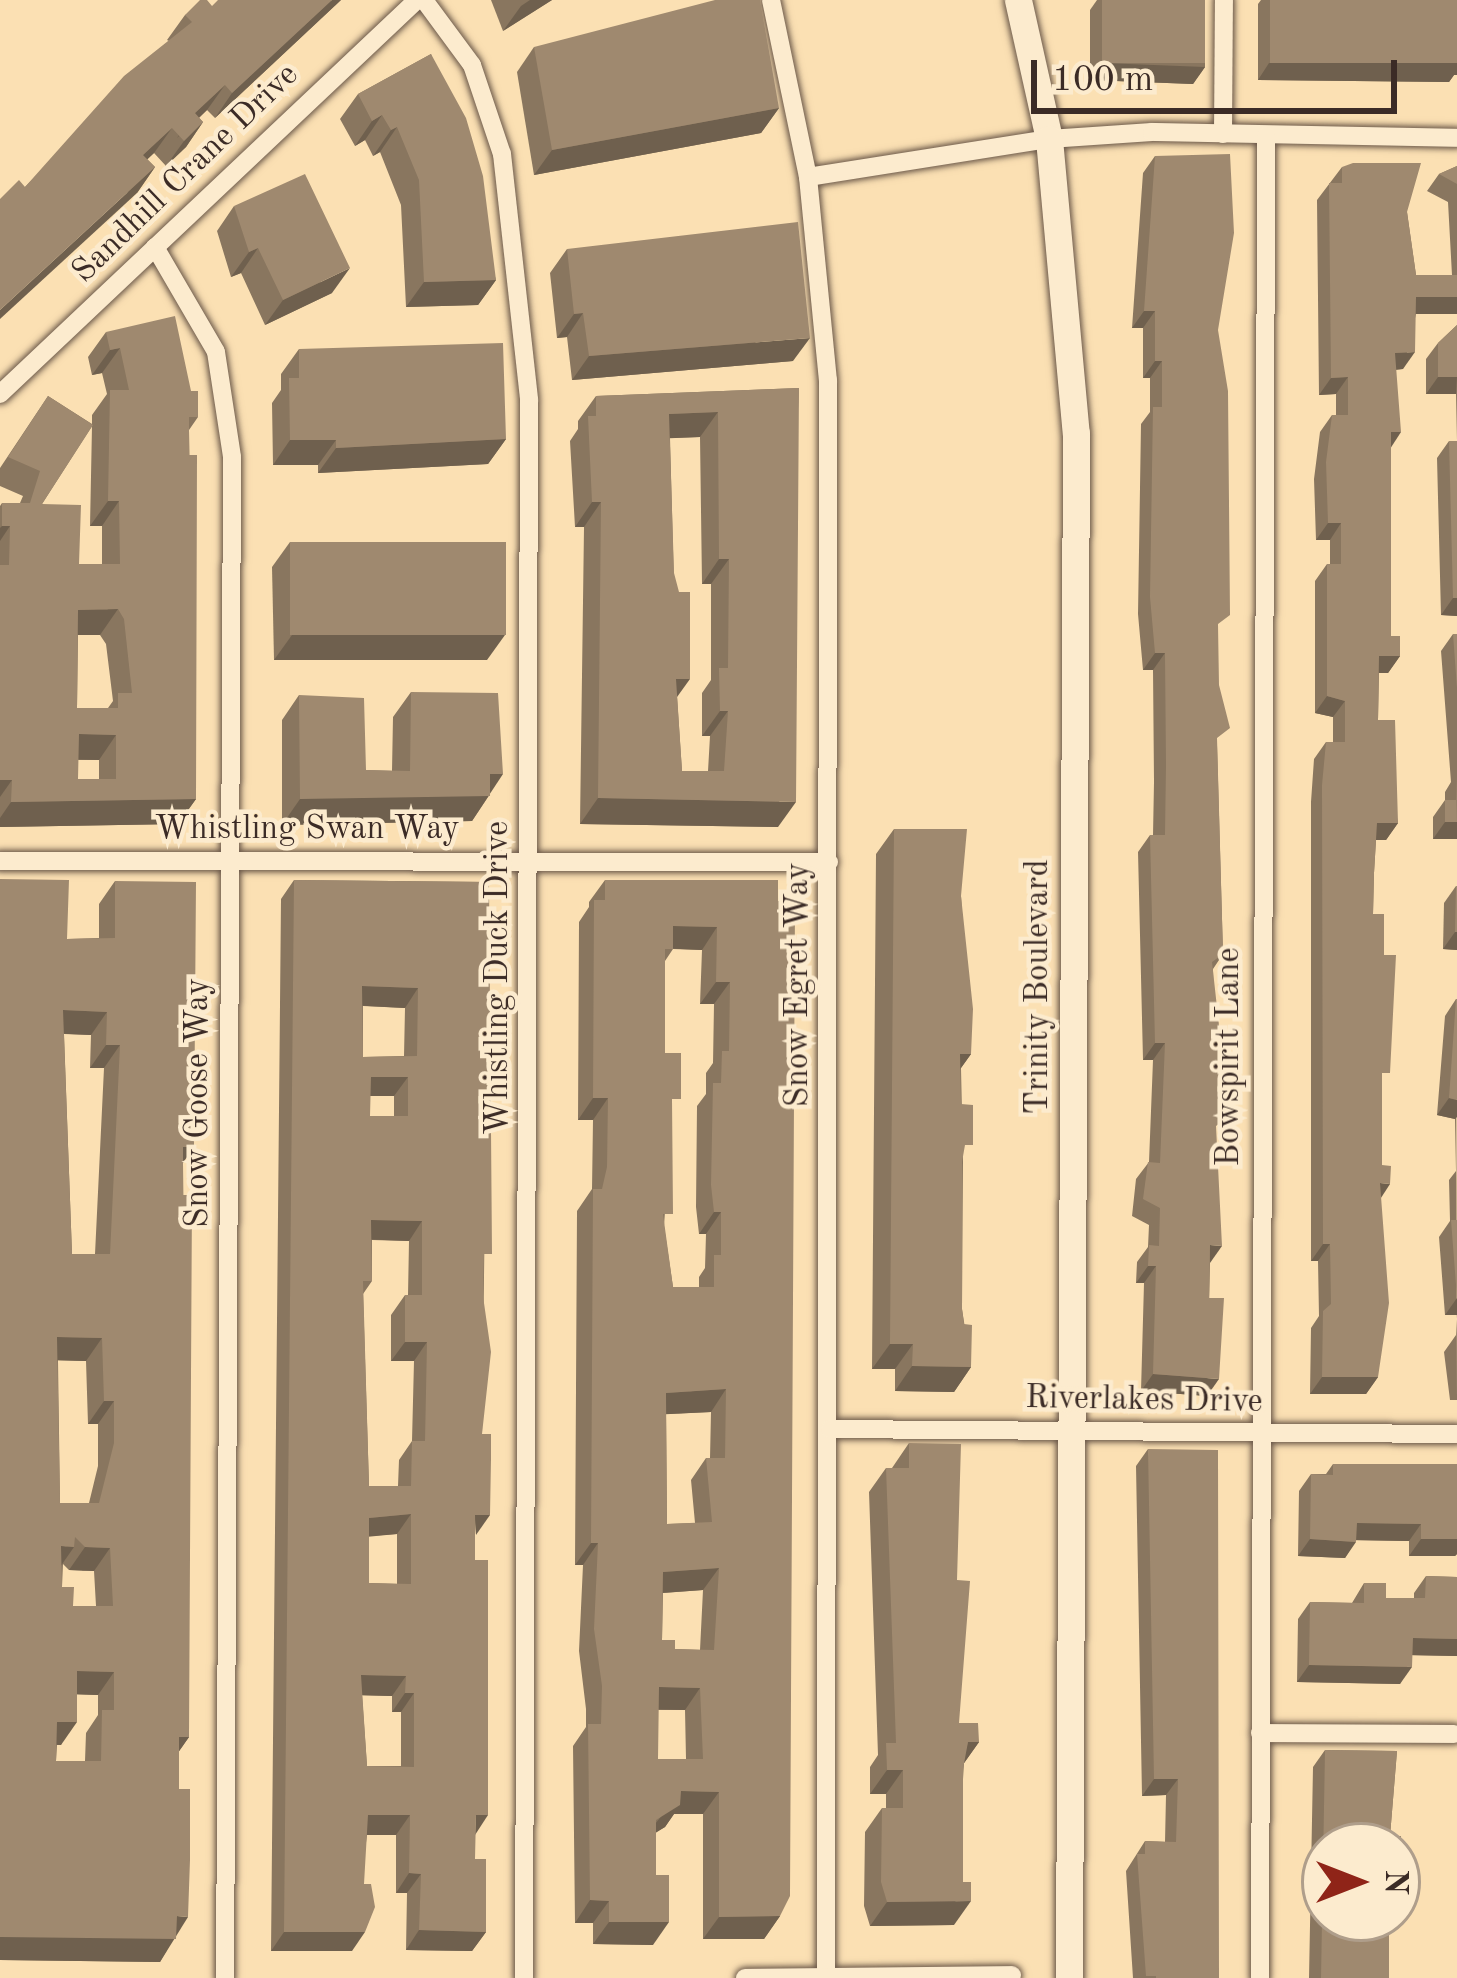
<!DOCTYPE html>
<html>
<head>
<meta charset="utf-8">
<style>
  body { margin:0 }
  #map { position:relative; width:1457px; height:1978px; overflow:hidden; background:#fbe0b3; font-family:"Old Standard TT",serif }
  div>[style] { position:absolute }
  .roads { filter:drop-shadow(0 0 3px #6b5849) drop-shadow(0 0 3px #6b5849) }
  .street>* { height:18px; margin:-9px; padding:0 9px; transform-origin:9px; border-radius:9px; background:#fcebce }
  .secondary>* { height:27px; margin:-13.5px; padding:0 13.5px; transform-origin:13.5px; border-radius:13.5px; background:#fcebce }
  .wall>* { inset:0; background:#89765f }
  .shaded-wall>* { inset:0; background:#6f604e }
  .building>* { inset:0; background:#9f896f; transform-origin:0 0 }
  span { translate:-50% -50%; white-space:nowrap; text-align:center; line-height:1.15; -webkit-text-stroke:9px #fcebce; paint-order:stroke }
  .street-label { font-size:33px; color:#3b2b26 }
  .north { position:absolute; left:1301px; top:1822px; width:120px; height:120px; box-sizing:border-box; background:#fcebce; border:3px solid #af9e8b; border-radius:50%; rotate:90deg; font-size:33px; font-weight:700; line-height:48px; text-align:center; color:#3b2b26 }
  .north::after { content:''; display:block; margin:auto; width:42px; height:54px; background:#8f2418; clip-path:polygon(50% 0,100% 100%,50% 72%,0 100%) }
  .scale { position:absolute; left:1031px; top:60px; width:366px; height:54px; box-sizing:border-box; border:6px solid #3b2b26; border-top:0; padding-left:15px; font-size:36px; line-height:42px; white-space:nowrap; color:#3b2b26; -webkit-text-stroke:9px #fcebce; paint-order:stroke }
</style>
</head>
<body>
<div id="map">
  <div class="roads">
    <div class="street">
      <div style="left:424px;top:0;width:81px;rotate:53.6deg"></div>
      <div style="left:472px;top:65px;width:94px;rotate:71.4deg"></div>
      <div style="left:502px;top:154px;width:247px;rotate:83.7deg"></div>
      <div style="left:529px;top:400px;width:1578px;rotate:90.18deg"></div>
      <div style="left:771px;top:0;width:181px;rotate:78.2deg"></div>
      <div style="left:808px;top:177px;width:204px;rotate:84.4deg"></div>
      <div style="left:828px;top:380px;width:1595px;rotate:90.07deg"></div>
      <div style="left:1223px;top:134px;width:134px;rotate:-89.6deg"></div>
      <div style="left:808px;top:177px;width:244px;rotate:-9deg"></div>
      <div style="left:1049px;top:139px;width:103px;rotate:-3.9deg"></div>
      <div style="left:1152px;top:132px;width:305px;rotate:1.1deg"></div>
      <div style="left:155px;top:247px;width:121px;rotate:59.8deg"></div>
      <div style="left:216px;top:352px;width:106px;rotate:81.3deg"></div>
      <div style="left:232px;top:457px;width:1521px;rotate:90.26deg"></div>
      <div style="left:0;top:394px;width:574px;rotate:-43.38deg"></div>
      <div style="left:0;top:861px;width:829px;rotate:0.07deg"></div>
      <div style="left:830px;top:1429px;width:627px;rotate:0.46deg"></div>
      <div style="left:1260px;top:1733px;width:194px;rotate:0.3deg"></div>
      <div style="left:745px;top:1978px;width:267px;rotate:-0.6deg"></div>
      <div style="left:1260px;top:1978px;width:1842px;rotate:-89.81deg"></div>
    </div>
    <div class="secondary">
      <div style="left:1018px;top:0;width:142px;rotate:77.4deg"></div>
      <div style="left:1049px;top:139px;width:295px;rotate:84.8deg"></div>
      <div style="left:1076px;top:433px;width:1545px;rotate:90.26deg"></div>
    </div>
  </div>
  <div class="wall">
    <div style="clip-path:polygon(341px 0,215px 118px,207px 110px,199px 118px,203px 122px,186px 147px,166px 166px,154px 153px,147px 159px,155px 167px,137px 193px,25px 187px,169px 41px,167px 40px,185px 15px,212px 6px)"></div>
    <div style="clip-path:polygon(491px 0,552px 0,503px 31px)"></div>
    <div style="clip-path:polygon(1097px 0,1205px 0,1205px 67px,1193px 84px,1090px 80px,1090px 10px)"></div>
    <div style="clip-path:polygon(1261px 0,1457px 0,1457px 75px,1454px 75px,1449px 82px,1258px 80px,1258px 4px)"></div>
    <div style="clip-path:polygon(534px 47px,779px 108px,761px 133px,534px 175px,517px 72px)"></div>
    <div style="clip-path:polygon(431px 54px,496px 280px,478px 305px,406px 307px,401px 205px,380px 152px,373px 156px,365px 140px,355px 146px,340px 119px,358px 94px)"></div>
    <div style="clip-path:polygon(1155px 156px,1218px 330px,1217px 745px,1223px 954px,1213px 969px,1216px 1133px,1210px 1263px,1207px 1396px,1141px 1391px,1144px 1283px,1136px 1283px,1137px 1262px,1148px 1247px,1149px 1225px,1132px 1216px,1136px 1179px,1149px 1162px,1153px 1060px,1143px 1060px,1138px 852px,1150px 835px,1153px 835px,1154px 782px,1153px 670px,1143px 670px,1138px 614px,1141px 424px,1150px 412px,1150px 378px,1143px 378px,1143px 328px,1132px 328px,1143px 173px)"></div>
    <div style="clip-path:polygon(1457px 166px,1457px 314px,1416px 314px,1403px 369px,1396px 370px,1391px 447px,1391px 636px,1400px 656px,1388px 673px,1379px 673px,1378px 720px,1398px 823px,1386px 840px,1376px 840px,1374px 873px,1373px 914px,1382px 1086px,1378px 1377px,1366px 1394px,1310px 1394px,1311px 1328px,1319px 1316px,1318px 1261px,1311px 1261px,1311px 802px,1314px 759px,1326px 742px,1333px 742px,1333px 717px,1315px 713px,1315px 581px,1327px 564px,1330px 564px,1330px 540px,1316px 540px,1314px 479px,1320px 432px,1332px 415px,1336px 415px,1336px 394px,1319px 395px,1317px 200px,1342px 167px,1407px 212px,1416px 275px,1452px 275px,1448px 202px,1427px 191px,1439px 174px)"></div>
    <div style="clip-path:polygon(234px 206px,332px 293px,265px 325px,241px 273px,231px 277px,217px 231px)"></div>
    <div style="clip-path:polygon(567px 249px,793px 361px,572px 380px,567px 337px,557px 338px,550px 273px)"></div>
    <div style="clip-path:polygon(1457px 325px,1457px 616px,1441px 615px,1437px 458px,1449px 441px,1457px 441px,1456px 394px,1426px 394px,1426px 359px,1438px 343px)"></div>
    <div style="clip-path:polygon(evenodd,106px 332px,191px 391px,198px 417px,189px 430px,196px 799px,178px 824px,0 827px,0 506px,2px 503px,20px 503px,23px 496px,0 486px,0 468px,48px 396px,92px 424px,92px 415px,107px 394px,102px 373px,92px 375px,88px 357px,106px 332px,92px 426px,90px 526px,102px 526px,102px 564px,79px 564px,42px 504px,92px 426px,106px 332px,78px 635px,100px 635px,106px 644px,113px 701px,108px 708px,77px 708px,78px 635px,106px 332px,78px 760px,99px 760px,99px 779px,78px 779px,78px 760px)"></div>
    <div style="clip-path:polygon(299px 349px,506px 439px,488px 464px,318px 473px,318px 465px,273px 465px,272px 403px,281px 390px,281px 374px)"></div>
    <div style="clip-path:polygon(evenodd,799px 388px,778px 827px,580px 824px,584px 527px,575px 527px,570px 441px,578px 429px,578px 421px,596px 396px,799px 388px,700px 437px,702px 584px,711px 584px,711px 680px,702px 693px,702px 736px,710px 736px,708px 771px,682px 771px,677px 697px,670px 438px,700px 437px)"></div>
    <div style="clip-path:polygon(290px 542px,487px 660px,274px 660px,272px 567px)"></div>
    <div style="clip-path:polygon(1453px 634px,1457px 634px,1457px 839px,1433px 839px,1433px 817px,1445px 800px,1445px 792px,1451px 782px,1441px 651px)"></div>
    <div style="clip-path:polygon(411px 692px,490px 794px,472px 821px,282px 825px,282px 720px,299px 695px,366px 770px,392px 771px,393px 717px)"></div>
    <div style="clip-path:polygon(894px 829px,961px 896px,971px 1054px,961px 1068px,963px 1160px,962px 1309px,971px 1367px,954px 1392px,895px 1391px,895px 1369px,872px 1369px,876px 854px)"></div>
    <div style="clip-path:polygon(evenodd,294px 880px,489px 882px,482px 1434px,475px 1535px,475px 1859px,486px 1932px,472px 1951px,406px 1950px,407px 1893px,396px 1893px,396px 1835px,367px 1835px,352px 1951px,271px 1951px,281px 899px,294px 880px,363px 1006px,405px 1008px,404px 1056px,363px 1057px,363px 1006px,294px 880px,370px 1096px,394px 1096px,394px 1116px,370px 1116px,370px 1096px,294px 880px,372px 1240px,409px 1241px,408px 1295px,405px 1295px,391px 1315px,391px 1361px,414px 1361px,412px 1441px,399px 1460px,398px 1486px,369px 1486px,363px 1294px,372px 1281px,372px 1240px,294px 880px,397px 1534px,397px 1584px,369px 1583px,369px 1536px,397px 1534px,294px 880px,362px 1695px,392px 1696px,392px 1712px,401px 1712px,401px 1766px,367px 1766px,362px 1695px)"></div>
    <div style="clip-path:polygon(evenodd,605px 880px,778px 880px,780px 1916px,764px 1939px,703px 1939px,703px 1814px,674px 1814px,665px 1827px,656px 1832px,653px 1945px,593px 1944px,593px 1923px,575px 1923px,573px 1746px,586px 1727px,586px 1709px,579px 1651px,583px 1565px,575px 1565px,577px 1211px,592px 1189px,593px 1120px,578px 1120px,579px 922px,589px 907px,589px 902px,605px 880px,673px 949px,702px 950px,700px 1004px,714px 1004px,713px 1063px,706px 1073px,706px 1094px,697px 1106px,696px 1207px,699px 1234px,706px 1234px,705px 1268px,699px 1277px,699px 1287px,673px 1287px,664px 1226px,672px 1111px,665px 1053px,665px 961px,673px 949px,605px 880px,711px 1412px,710px 1458px,706px 1458px,691px 1480px,695px 1523px,667px 1524px,666px 1414px,711px 1412px,605px 880px,703px 1590px,700px 1650px,675px 1649px,662px 1640px,663px 1593px,703px 1590px,605px 880px,658px 1710px,685px 1710px,686px 1759px,658px 1759px,658px 1710px)"></div>
    <div style="clip-path:polygon(evenodd,115px 881px,183px 1163px,189px 1737px,179px 1751px,176px 1934px,160px 1962px,0 1960px,67px 939px,99px 938px,99px 904px,115px 881px,64px 1034px,91px 1035px,90px 1068px,104px 1068px,95px 1254px,72px 1254px,64px 1034px,115px 881px,58px 1360px,86px 1361px,88px 1424px,98px 1424px,98px 1466px,89px 1503px,60px 1503px,58px 1360px,115px 881px,63px 1564px,69px 1570px,94px 1571px,96px 1606px,73px 1606px,62px 1587px,63px 1564px,115px 881px,77px 1694px,98px 1695px,98px 1715px,86px 1733px,85px 1761px,56px 1761px,57px 1745px,61px 1745px,77px 1694px)"></div>
    <div style="clip-path:polygon(1456px 886px,1457px 950px,1443px 949px,1444px 903px)"></div>
    <div style="clip-path:polygon(1456px 999px,1457px 1400px,1450px 1400px,1444px 1352px,1456px 1335px,1457px 1315px,1445px 1315px,1439px 1237px,1450px 1221px,1449px 1180px,1456px 1171px,1455px 1119px,1437px 1115px,1445px 1016px)"></div>
    <div style="clip-path:polygon(909px 1443px,957px 1580px,959px 1723px,979px 1742px,964px 1763px,954px 1925px,870px 1926px,864px 1906px,865px 1832px,882px 1808px,886px 1808px,886px 1794px,870px 1794px,870px 1767px,878px 1755px,869px 1492px,886px 1468px,892px 1468px)"></div>
    <div style="clip-path:polygon(1148px 1449px,1219px 1978px,1133px 1978px,1126px 1871px,1145px 1841px,1165px 1842px,1166px 1795px,1142px 1796px,1136px 1466px)"></div>
    <div style="clip-path:polygon(1333px 1464px,1457px 1464px,1457px 1554px,1455px 1556px,1409px 1556px,1409px 1541px,1356px 1540px,1345px 1558px,1298px 1556px,1299px 1491px,1311px 1474px,1326px 1474px)"></div>
    <div style="clip-path:polygon(1426px 1576px,1457px 1577px,1457px 1656px,1412px 1655px,1400px 1684px,1297px 1682px,1298px 1619px,1310px 1602px,1352px 1603px,1364px 1583px,1386px 1598px,1414px 1598px,1414px 1593px)"></div>
    <div style="clip-path:polygon(1325px 1750px,1397px 1751px,1390px 1836px,1401px 1836px,1401px 1856px,1397px 1861px,1397px 1846px,1325px 1846px,1325px 1918px,1389px 1918px,1389px 1978px,1309px 1978px,1313px 1767px)"></div>
  </div>
  <div class="shaded-wall">
    <div style="clip-path:polygon(332px 0,341px 0,215px 118px,232px 93px)"></div>
    <div style="clip-path:polygon(530px 0,552px 0,503px 31px,521px 6px)"></div>
    <div style="clip-path:polygon(1102px 63px,1205px 67px,1193px 84px,1090px 80px)"></div>
    <div style="clip-path:polygon(1269px 63px,1457px 63px,1457px 75px,1454px 75px,1449px 82px,1258px 80px)"></div>
    <div style="clip-path:polygon(225px 85px,207px 110px,177px 138px,195px 113px)"></div>
    <div style="clip-path:polygon(779px 108px,761px 133px,534px 175px,552px 150px)"></div>
    <div style="clip-path:polygon(382px 115px,365px 140px,355px 146px,372px 121px)"></div>
    <div style="clip-path:polygon(203px 122px,186px 147px,166px 166px,184px 141px)"></div>
    <div style="clip-path:polygon(397px 127px,380px 152px,373px 156px,391px 130px)"></div>
    <div style="clip-path:polygon(172px 128px,154px 153px,126px 180px,143px 155px)"></div>
    <div style="clip-path:polygon(155px 167px,137px 193px,0 319px,0 310px)"></div>
    <div style="clip-path:polygon(258px 248px,241px 273px,231px 277px,249px 252px)"></div>
    <div style="clip-path:polygon(350px 268px,332px 293px,265px 325px,283px 300px)"></div>
    <div style="clip-path:polygon(496px 280px,478px 305px,406px 307px,424px 282px)"></div>
    <div style="clip-path:polygon(1416px 297px,1457px 297px,1457px 314px,1404px 314px)"></div>
    <div style="clip-path:polygon(1144px 311px,1155px 311px,1143px 328px,1132px 328px)"></div>
    <div style="clip-path:polygon(583px 313px,567px 337px,557px 338px,574px 314px)"></div>
    <div style="clip-path:polygon(810px 338px,793px 361px,572px 380px,589px 356px)"></div>
    <div style="clip-path:polygon(120px 348px,102px 373px,92px 375px,110px 350px)"></div>
    <div style="clip-path:polygon(1415px 352px,1403px 369px,1383px 370px,1395px 353px)"></div>
    <div style="clip-path:polygon(1155px 361px,1162px 361px,1150px 378px,1143px 378px)"></div>
    <div style="clip-path:polygon(1348px 377px,1336px 394px,1319px 395px,1331px 378px)"></div>
    <div style="clip-path:polygon(1438px 377px,1457px 377px,1456px 394px,1426px 394px)"></div>
    <div style="clip-path:polygon(718px 412px,700px 437px,651px 439px,669px 414px)"></div>
    <div style="clip-path:polygon(1391px 432px,1401px 432px,1390px 449px)"></div>
    <div style="clip-path:polygon(506px 439px,488px 464px,318px 473px,336px 448px)"></div>
    <div style="clip-path:polygon(290px 440px,336px 440px,318px 465px,273px 465px)"></div>
    <div style="clip-path:polygon(108px 501px,119px 501px,102px 526px,90px 526px)"></div>
    <div style="clip-path:polygon(592px 502px,601px 502px,584px 527px,575px 527px)"></div>
    <div style="clip-path:polygon(1328px 523px,1341px 523px,1330px 540px,1316px 540px)"></div>
    <div style="clip-path:polygon(2px 526px,10px 526px,0 541px,0 528px)"></div>
    <div style="clip-path:polygon(719px 559px,729px 559px,711px 584px,702px 584px)"></div>
    <div style="clip-path:polygon(1453px 598px,1457px 598px,1457px 616px,1441px 615px)"></div>
    <div style="clip-path:polygon(118px 609px,100px 635px,61px 635px,78px 610px)"></div>
    <div style="clip-path:polygon(292px 635px,505px 635px,487px 660px,274px 660px)"></div>
    <div style="clip-path:polygon(1155px 653px,1165px 653px,1153px 670px,1143px 670px)"></div>
    <div style="clip-path:polygon(1379px 656px,1400px 656px,1388px 673px,1367px 673px)"></div>
    <div style="clip-path:polygon(676px 679px,690px 679px,672px 704px)"></div>
    <div style="clip-path:polygon(1327px 696px,1345px 701px,1333px 717px,1315px 713px)"></div>
    <div style="clip-path:polygon(720px 711px,728px 711px,710px 736px,702px 736px)"></div>
    <div style="clip-path:polygon(79px 734px,116px 735px,99px 760px,61px 759px)"></div>
    <div style="clip-path:polygon(490px 774px,503px 774px,472px 821px,282px 825px,300px 799px)"></div>
    <div style="clip-path:polygon(0 780px,12px 780px,0 797px)"></div>
    <div style="clip-path:polygon(598px 798px,796px 802px,778px 827px,580px 824px)"></div>
    <div style="clip-path:polygon(196px 799px,178px 824px,0 827px,0 818px,11px 802px)"></div>
    <div style="clip-path:polygon(1445px 822px,1457px 822px,1457px 839px,1433px 839px)"></div>
    <div style="clip-path:polygon(1377px 823px,1398px 823px,1386px 840px,1365px 840px)"></div>
    <div style="clip-path:polygon(673px 926px,717px 927px,702px 950px,658px 948px)"></div>
    <div style="clip-path:polygon(1455px 932px,1457px 932px,1457px 950px,1443px 949px)"></div>
    <div style="clip-path:polygon(716px 982px,730px 982px,714px 1004px,700px 1004px)"></div>
    <div style="clip-path:polygon(362px 986px,418px 988px,405px 1008px,349px 1005px)"></div>
    <div style="clip-path:polygon(63px 1010px,107px 1012px,91px 1035px,47px 1033px)"></div>
    <div style="clip-path:polygon(1155px 1043px,1165px 1043px,1153px 1060px,1143px 1060px)"></div>
    <div style="clip-path:polygon(106px 1045px,120px 1045px,104px 1068px,90px 1068px)"></div>
    <div style="clip-path:polygon(960px 1054px,971px 1054px,953px 1079px)"></div>
    <div style="clip-path:polygon(371px 1077px,408px 1077px,394px 1096px,357px 1096px)"></div>
    <div style="clip-path:polygon(593px 1098px,608px 1098px,593px 1120px,578px 1120px)"></div>
    <div style="clip-path:polygon(1449px 1098px,1457px 1100px,1457px 1117px,1455px 1119px,1437px 1115px)"></div>
    <div style="clip-path:polygon(183px 1147px,194px 1147px,178px 1170px)"></div>
    <div style="clip-path:polygon(1380px 1183px,1390px 1184px,1379px 1201px)"></div>
    <div style="clip-path:polygon(714px 1212px,721px 1212px,706px 1234px,699px 1234px)"></div>
    <div style="clip-path:polygon(371px 1220px,422px 1221px,409px 1241px,358px 1239px)"></div>
    <div style="clip-path:polygon(1323px 1244px,1330px 1244px,1318px 1261px,1311px 1261px)"></div>
    <div style="clip-path:polygon(1210px 1245px,1222px 1246px,1210px 1263px)"></div>
    <div style="clip-path:polygon(1148px 1266px,1156px 1266px,1144px 1283px,1136px 1283px)"></div>
    <div style="clip-path:polygon(1457px 1298px,1457px 1315px,1445px 1315px)"></div>
    <div style="clip-path:polygon(57px 1337px,102px 1338px,86px 1361px,41px 1360px)"></div>
    <div style="clip-path:polygon(405px 1342px,427px 1342px,414px 1361px,391px 1361px)"></div>
    <div style="clip-path:polygon(890px 1344px,913px 1344px,895px 1369px,872px 1369px)"></div>
    <div style="clip-path:polygon(912px 1366px,971px 1367px,954px 1392px,895px 1391px)"></div>
    <div style="clip-path:polygon(1153px 1374px,1219px 1379px,1207px 1396px,1141px 1391px)"></div>
    <div style="clip-path:polygon(1322px 1377px,1378px 1377px,1366px 1394px,1310px 1394px)"></div>
    <div style="clip-path:polygon(726px 1389px,711px 1412px,650px 1415px,666px 1393px)"></div>
    <div style="clip-path:polygon(104px 1401px,114px 1401px,98px 1424px,88px 1424px)"></div>
    <div style="clip-path:polygon(411px 1514px,397px 1534px,355px 1538px,369px 1518px)"></div>
    <div style="clip-path:polygon(475px 1515px,490px 1515px,476px 1535px)"></div>
    <div style="clip-path:polygon(1357px 1523px,1421px 1524px,1409px 1541px,1345px 1540px)"></div>
    <div style="clip-path:polygon(1310px 1539px,1356px 1542px,1345px 1558px,1298px 1556px)"></div>
    <div style="clip-path:polygon(1421px 1539px,1457px 1539px,1457px 1554px,1455px 1556px,1409px 1556px)"></div>
    <div style="clip-path:polygon(591px 1543px,598px 1543px,583px 1565px,575px 1565px)"></div>
    <div style="clip-path:polygon(61px 1546px,74px 1547px,58px 1570px)"></div>
    <div style="clip-path:polygon(85px 1547px,110px 1548px,94px 1571px,69px 1570px)"></div>
    <div style="clip-path:polygon(719px 1568px,703px 1590px,647px 1594px,663px 1572px)"></div>
    <div style="clip-path:polygon(1413px 1638px,1457px 1639px,1457px 1656px,1401px 1655px)"></div>
    <div style="clip-path:polygon(1309px 1665px,1412px 1667px,1400px 1684px,1297px 1682px)"></div>
    <div style="clip-path:polygon(77px 1671px,114px 1672px,98px 1695px,61px 1694px)"></div>
    <div style="clip-path:polygon(361px 1675px,406px 1676px,392px 1696px,347px 1695px)"></div>
    <div style="clip-path:polygon(659px 1687px,700px 1688px,685px 1710px,643px 1709px)"></div>
    <div style="clip-path:polygon(405px 1693px,414px 1693px,401px 1712px,392px 1712px)"></div>
    <div style="clip-path:polygon(57px 1722px,77px 1722px,61px 1745px,41px 1744px)"></div>
    <div style="clip-path:polygon(179px 1737px,189px 1737px,173px 1760px)"></div>
    <div style="clip-path:polygon(968px 1742px,979px 1742px,962px 1766px)"></div>
    <div style="clip-path:polygon(887px 1770px,903px 1770px,886px 1794px,870px 1794px)"></div>
    <div style="clip-path:polygon(1154px 1779px,1178px 1779px,1166px 1795px,1142px 1796px)"></div>
    <div style="clip-path:polygon(681px 1791px,719px 1792px,703px 1814px,674px 1814px,665px 1827px,641px 1842px)"></div>
    <div style="clip-path:polygon(368px 1815px,410px 1815px,396px 1835px,354px 1835px)"></div>
    <div style="clip-path:polygon(476px 1815px,488px 1815px,475px 1835px)"></div>
    <div style="clip-path:polygon(409px 1873px,421px 1874px,407px 1893px,396px 1893px)"></div>
    <div style="clip-path:polygon(590px 1900px,609px 1901px,593px 1923px,575px 1923px)"></div>
    <div style="clip-path:polygon(971px 1901px,954px 1925px,870px 1926px,887px 1902px)"></div>
    <div style="clip-path:polygon(177px 1916px,188px 1917px,160px 1962px,0 1960px,0 1937px)"></div>
    <div style="clip-path:polygon(780px 1916px,764px 1939px,703px 1939px,719px 1917px)"></div>
    <div style="clip-path:polygon(609px 1922px,669px 1922px,653px 1945px,593px 1944px)"></div>
    <div style="clip-path:polygon(419px 1930px,486px 1932px,472px 1951px,406px 1950px)"></div>
    <div style="clip-path:polygon(284px 1932px,365px 1932px,352px 1951px,271px 1951px)"></div>
  </div>
  <div class="building">
    <div style="clip-path:polygon(200px 0,207px 0,212px 6px,218px 0,332px 0,232px 93px,225px 85px,195px 113px,203px 122px,184px 141px,172px 128px,143px 155px,155px 167px,0 310px,0 199px,19px 180px,25px 187px,124px 76px,192px 22px,185px 15px)"></div>
    <div style="clip-path:polygon(715px 0,760px 0,779px 108px,552px 150px,534px 47px)"></div>
    <div style="left:1102px;top:0;width:103px;height:63px"></div>
    <div style="left:1270px;top:0;width:187px;height:63px"></div>
    <div style="clip-path:polygon(431px 54px,466px 118px,483px 176px,496px 280px,424px 282px,419px 180px,397px 127px,391px 130px,382px 115px,372px 121px,358px 94px)"></div>
    <div style="clip-path:polygon(1230px 154px,1234px 233px,1218px 330px,1228px 391px,1230px 615px,1218px 624px,1219px 685px,1230px 728px,1217px 738px,1223px 954px,1212px 962px,1229px 1116px,1216px 1126px,1222px 1246px,1210px 1245px,1209px 1298px,1224px 1298px,1219px 1379px,1153px 1374px,1156px 1266px,1148px 1266px,1149px 1245px,1159px 1246px,1160px 1208px,1143px 1199px,1148px 1162px,1160px 1163px,1165px 1043px,1155px 1043px,1150px 835px,1165px 835px,1166px 765px,1165px 653px,1155px 653px,1150px 597px,1153px 407px,1162px 407px,1162px 361px,1155px 361px,1155px 311px,1144px 311px,1155px 156px)"></div>
    <div style="clip-path:polygon(1353px 163px,1421px 163px,1407px 212px,1416px 275px,1457px 275px,1457px 297px,1416px 297px,1415px 352px,1395px 353px,1401px 432px,1391px 432px,1391px 636px,1400px 636px,1400px 656px,1379px 656px,1378px 720px,1395px 720px,1398px 823px,1377px 823px,1374px 873px,1373px 914px,1384px 914px,1384px 955px,1396px 955px,1390px 1073px,1382px 1073px,1382px 1165px,1391px 1166px,1390px 1184px,1380px 1183px,1389px 1303px,1378px 1377px,1322px 1377px,1323px 1311px,1331px 1304px,1330px 1244px,1323px 1244px,1322px 785px,1326px 742px,1345px 742px,1345px 701px,1327px 696px,1327px 564px,1341px 564px,1341px 523px,1328px 523px,1326px 462px,1332px 415px,1348px 415px,1348px 377px,1331px 378px,1329px 183px,1342px 183px,1342px 167px)"></div>
    <div style="clip-path:polygon(1457px 166px,1457px 184px,1439px 174px)"></div>
    <div style="clip-path:polygon(305px 174px,350px 268px,283px 300px,258px 248px,249px 252px,234px 206px)"></div>
    <div style="clip-path:polygon(798px 222px,810px 338px,589px 356px,583px 313px,574px 314px,567px 249px)"></div>
    <div style="clip-path:polygon(evenodd,175px 316px,191px 391px,198px 391px,198px 417px,189px 417px,189px 455px,197px 455px,196px 799px,11px 802px,12px 780px,0 780px,0 565px,9px 565px,10px 526px,2px 526px,2px 503px,30px 503px,40px 471px,8px 457px,48px 396px,93px 425px,42px 504px,81px 505px,79px 564px,120px 564px,119px 501px,108px 501px,110px 390px,129px 390px,120px 348px,110px 350px,106px 332px,175px 316px,118px 609px,124px 619px,132px 693px,118px 693px,118px 708px,77px 708px,78px 610px,118px 609px,175px 316px,79px 734px,116px 735px,116px 779px,78px 779px,79px 734px)"></div>
    <div style="clip-path:polygon(1457px 325px,1457px 377px,1438px 377px,1438px 343px)"></div>
    <div style="clip-path:polygon(503px 343px,506px 439px,336px 448px,336px 440px,290px 440px,289px 378px,299px 378px,299px 349px)"></div>
    <div style="clip-path:polygon(evenodd,799px 388px,796px 802px,598px 798px,601px 502px,592px 502px,588px 416px,596px 416px,596px 396px,799px 388px,718px 412px,719px 559px,729px 559px,728px 668px,719px 668px,720px 711px,728px 711px,724px 771px,682px 771px,676px 679px,690px 679px,690px 592px,679px 592px,674px 573px,669px 414px,718px 412px)"></div>
    <div style="clip-path:polygon(1449px 441px,1457px 441px,1457px 598px,1453px 598px)"></div>
    <div style="left:290px;top:542px;width:216px;height:93px"></div>
    <div style="clip-path:polygon(1453px 634px,1457px 634px,1457px 688px)"></div>
    <div style="clip-path:polygon(411px 692px,498px 693px,503px 774px,490px 774px,490px 796px,300px 799px,299px 695px,364px 698px,366px 770px,410px 771px)"></div>
    <div style="clip-path:polygon(1456px 775px,1457px 822px,1445px 822px,1445px 800px,1456px 800px)"></div>
    <div style="clip-path:polygon(894px 829px,967px 829px,961px 896px,973px 1009px,971px 1054px,960px 1054px,961px 1104px,973px 1105px,973px 1145px,965px 1145px,962px 1162px,962px 1309px,964px 1324px,972px 1325px,971px 1367px,912px 1366px,913px 1344px,890px 1344px)"></div>
    <div style="clip-path:polygon(evenodd,0 879px,69px 880px,67px 939px,115px 938px,115px 881px,196px 882px,194px 1147px,183px 1147px,183px 1195px,192px 1195px,189px 1737px,179px 1737px,179px 1789px,190px 1789px,190px 1860px,188px 1917px,177px 1916px,176px 1939px,0 1937px,0 879px,63px 1010px,107px 1012px,106px 1045px,120px 1045px,110px 1254px,72px 1254px,63px 1010px,0 879px,57px 1337px,102px 1338px,104px 1401px,114px 1401px,114px 1443px,99px 1503px,60px 1503px,57px 1337px,0 879px,75px 1537px,85px 1547px,110px 1548px,113px 1606px,73px 1606px,74px 1587px,62px 1587px,61px 1546px,74px 1547px,75px 1537px,0 879px,77px 1671px,114px 1672px,114px 1710px,102px 1710px,101px 1761px,56px 1761px,57px 1722px,77px 1722px,77px 1671px)"></div>
    <div style="clip-path:polygon(evenodd,294px 880px,489px 882px,492px 1254px,484px 1254px,483px 1296px,491px 1352px,482px 1434px,491px 1434px,491px 1459px,490px 1515px,475px 1515px,475px 1560px,488px 1560px,488px 1815px,476px 1815px,475px 1859px,486px 1859px,486px 1932px,419px 1930px,421px 1874px,409px 1873px,410px 1815px,368px 1815px,364px 1884px,371px 1884px,375px 1907px,365px 1932px,284px 1932px,294px 880px,362px 986px,418px 988px,417px 1056px,363px 1057px,362px 986px,294px 880px,371px 1077px,408px 1077px,408px 1116px,370px 1116px,371px 1077px,294px 880px,371px 1220px,422px 1221px,422px 1295px,405px 1295px,405px 1342px,427px 1342px,425px 1441px,412px 1441px,411px 1486px,369px 1486px,363px 1281px,372px 1281px,371px 1220px,294px 880px,411px 1514px,411px 1584px,369px 1583px,369px 1518px,411px 1514px,294px 880px,361px 1675px,406px 1676px,405px 1693px,414px 1693px,414px 1767px,367px 1766px,361px 1675px)"></div>
    <div style="clip-path:polygon(evenodd,605px 880px,778px 880px,778px 901px,795px 901px,790px 1896px,780px 1916px,719px 1917px,719px 1792px,681px 1791px,680px 1805px,656px 1820px,656px 1875px,669px 1875px,669px 1922px,609px 1922px,609px 1901px,590px 1900px,588px 1724px,601px 1724px,602px 1686px,594px 1629px,598px 1543px,591px 1543px,593px 1189px,602px 1189px,607px 1167px,608px 1098px,593px 1098px,594px 900px,605px 900px,605px 880px,673px 926px,717px 927px,716px 982px,730px 982px,729px 1051px,722px 1051px,721px 1083px,713px 1083px,711px 1185px,714px 1212px,721px 1212px,721px 1255px,714px 1255px,714px 1287px,673px 1287px,663px 1214px,673px 1214px,672px 1099px,681px 1099px,681px 1053px,665px 1053px,665px 949px,673px 949px,673px 926px,605px 880px,726px 1389px,725px 1458px,706px 1458px,712px 1522px,667px 1524px,666px 1393px,726px 1389px,605px 880px,719px 1568px,714px 1650px,675px 1649px,675px 1640px,662px 1640px,663px 1572px,719px 1568px,605px 880px,659px 1687px,700px 1688px,703px 1759px,658px 1759px,659px 1687px)"></div>
    <div style="clip-path:polygon(1456px 886px,1457px 886px,1457px 932px,1455px 932px)"></div>
    <div style="clip-path:polygon(1456px 999px,1457px 999px,1457px 1100px,1449px 1098px)"></div>
    <div style="clip-path:polygon(1451px 1220px,1457px 1220px,1457px 1298px)"></div>
    <div style="clip-path:polygon(909px 1443px,961px 1444px,957px 1580px,970px 1581px,959px 1723px,978px 1723px,979px 1742px,968px 1742px,963px 1769px,963px 1882px,971px 1882px,971px 1901px,887px 1902px,881px 1882px,882px 1808px,903px 1808px,903px 1770px,887px 1770px,886px 1743px,896px 1743px,886px 1468px,909px 1468px)"></div>
    <div style="clip-path:polygon(1148px 1449px,1218px 1450px,1219px 1978px,1156px 1978px,1156px 1976px,1146px 1976px,1137px 1854px,1145px 1854px,1145px 1841px,1176px 1842px,1178px 1779px,1154px 1779px)"></div>
    <div style="clip-path:polygon(1333px 1464px,1457px 1464px,1457px 1539px,1421px 1539px,1421px 1524px,1357px 1523px,1356px 1542px,1310px 1539px,1311px 1474px,1333px 1475px)"></div>
    <div style="clip-path:polygon(1426px 1576px,1457px 1577px,1457px 1639px,1413px 1638px,1412px 1667px,1309px 1665px,1310px 1602px,1364px 1603px,1364px 1583px,1386px 1583px,1386px 1598px,1425px 1598px)"></div>
    <div style="clip-path:polygon(1325px 1750px,1397px 1751px,1390px 1836px,1401px 1836px,1401px 1856px,1397px 1856px,1397px 1846px,1325px 1846px,1325px 1918px,1389px 1918px,1389px 1978px,1321px 1978px)"></div>
  </div>
  <div class="street-label">
    <span style="left:186px;top:174px;rotate:-44deg">Sandhill Crane Drive</span>
    <span style="left:307px;top:830px">Whistling Swan Way</span>
    <span style="left:499px;top:978px;rotate:-90deg">Whistling Duck Drive</span>
    <span style="left:799px;top:985px;rotate:-90deg">Snow Egret Way</span>
    <span style="left:1039px;top:987px;rotate:-90deg">Trinity Boulevard</span>
    <span style="left:1230px;top:1057px;rotate:-90deg">Bowspirit Lane</span>
    <span style="left:199px;top:1103px;rotate:-90deg">Snow Goose Way</span>
    <span style="left:1144px;top:1401px;rotate:1deg">Riverlakes Drive</span>
  </div>
  <div class="north">N</div>
  <div class="scale">100 m</div>
</div>
</body>
</html>
